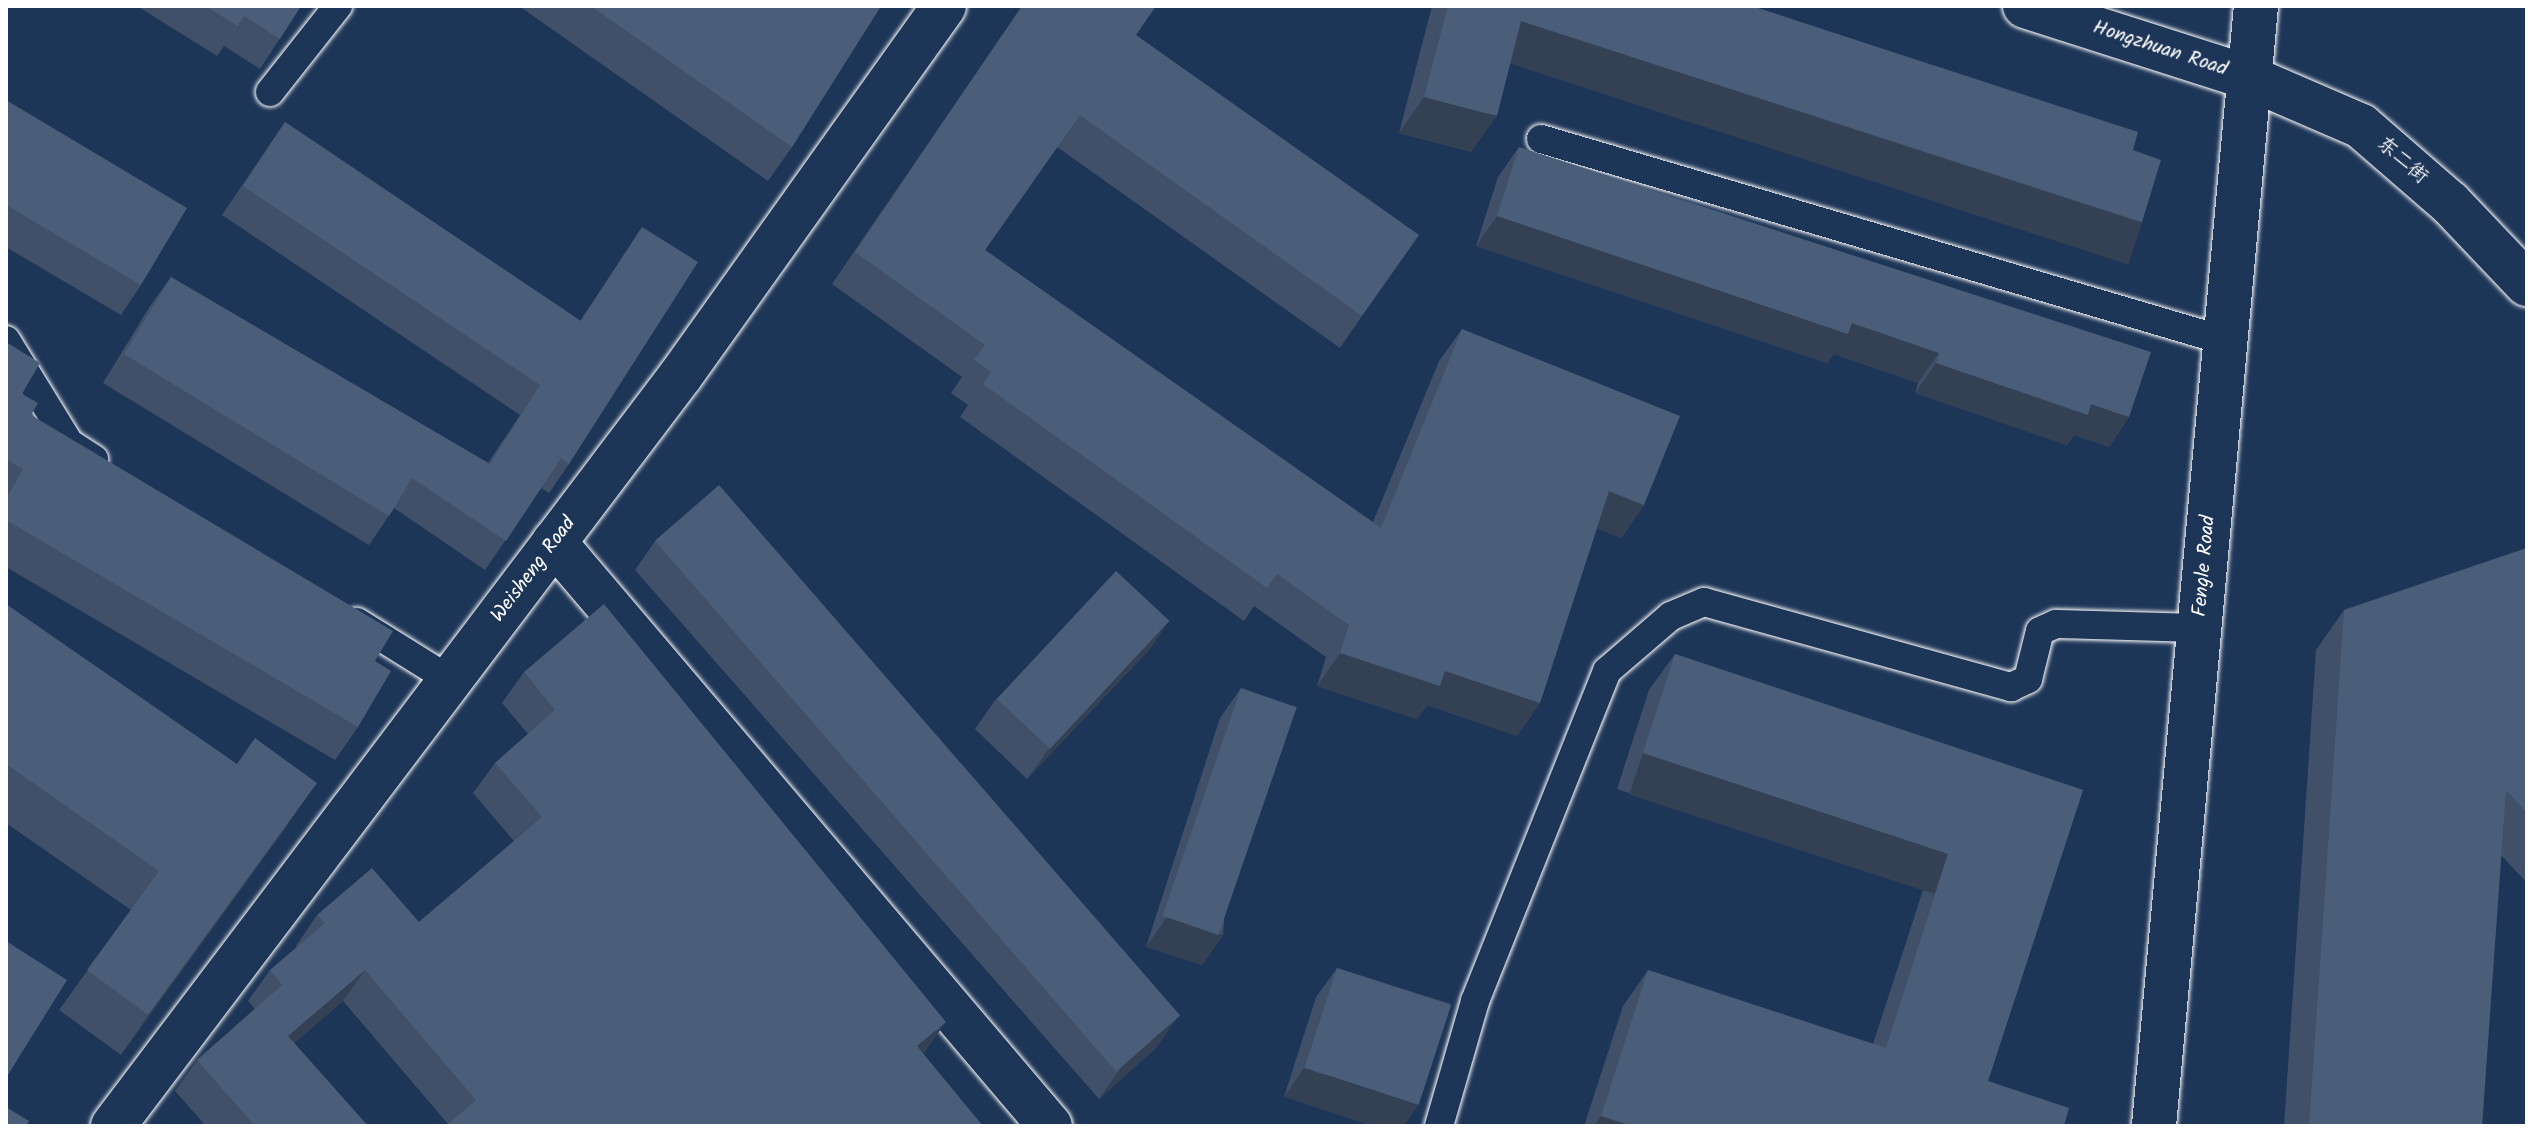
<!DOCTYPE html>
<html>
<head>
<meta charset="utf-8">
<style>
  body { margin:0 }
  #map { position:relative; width:2533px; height:1132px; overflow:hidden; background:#1d3557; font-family:Kalam,"LXGW WenKai TC",sans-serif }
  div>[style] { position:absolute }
  .roads { filter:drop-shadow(0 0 2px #fff) drop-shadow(0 0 2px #fff) }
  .lane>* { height:28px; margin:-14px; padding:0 14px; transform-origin:14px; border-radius:14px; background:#1d3557 }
  .street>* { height:44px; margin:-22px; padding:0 22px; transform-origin:22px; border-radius:22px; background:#1d3557 }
  .secondary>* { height:44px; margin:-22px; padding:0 22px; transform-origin:22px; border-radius:22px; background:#1d3557 }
  .wall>* { inset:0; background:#405068 }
  .shaded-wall>* { inset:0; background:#344155; transform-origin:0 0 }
  .building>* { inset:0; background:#4a5d79; transform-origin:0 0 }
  span { translate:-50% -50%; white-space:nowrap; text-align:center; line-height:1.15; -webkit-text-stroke:8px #1d3557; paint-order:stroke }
  .street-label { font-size:20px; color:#fff }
  .frame { position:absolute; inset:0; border:8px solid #fff; pointer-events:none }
</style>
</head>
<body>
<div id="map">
  <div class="roads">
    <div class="lane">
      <div style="left:270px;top:92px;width:110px;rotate:-51.7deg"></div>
      <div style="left:1541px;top:139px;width:714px;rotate:16.43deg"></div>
      <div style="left:6px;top:340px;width:121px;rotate:58.5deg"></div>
      <div style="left:69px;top:443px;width:30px;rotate:33deg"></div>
      <div style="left:357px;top:622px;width:110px;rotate:31.9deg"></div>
      <div style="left:1439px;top:1126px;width:130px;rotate:-73.9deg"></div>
      <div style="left:1475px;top:1001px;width:355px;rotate:-68.2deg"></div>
      <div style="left:1607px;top:671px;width:84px;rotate:-40.7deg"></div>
      <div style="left:1671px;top:616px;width:36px;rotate:-23deg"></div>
      <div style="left:1704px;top:602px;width:319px;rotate:15.5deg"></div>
      <div style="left:2011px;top:687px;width:19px;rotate:-25deg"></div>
      <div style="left:2028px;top:679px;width:49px;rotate:-76deg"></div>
      <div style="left:2040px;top:631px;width:17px;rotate:-24deg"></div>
      <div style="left:2056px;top:624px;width:144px;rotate:1.6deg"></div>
    </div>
    <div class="street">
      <div style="left:554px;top:542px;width:766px;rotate:49.66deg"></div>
      <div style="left:113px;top:1126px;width:942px;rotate:-52.9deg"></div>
      <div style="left:681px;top:375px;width:453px;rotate:-54.5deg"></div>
      <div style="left:2154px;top:1126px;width:1125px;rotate:-84.8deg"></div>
    </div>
    <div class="secondary">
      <div style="left:2025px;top:6px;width:236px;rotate:17.7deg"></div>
      <div style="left:2250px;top:78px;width:121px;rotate:23.4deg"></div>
      <div style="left:2361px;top:126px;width:118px;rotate:40.9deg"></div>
      <div style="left:2450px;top:203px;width:112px;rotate:46.5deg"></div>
    </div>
  </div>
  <div class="wall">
    <div style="clip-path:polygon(137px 6px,301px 6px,260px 69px,224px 46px,217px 56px)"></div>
    <div style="clip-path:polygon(519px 6px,881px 6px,792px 147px,768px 181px)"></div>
    <div style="clip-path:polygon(1022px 6px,1136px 35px,1362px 316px,1340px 348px,1057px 147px,985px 250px,1373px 522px,1439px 361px,1462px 329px,1644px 505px,1621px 538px,1597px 528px,1540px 703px,1517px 736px,1427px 705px,1417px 719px,1317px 686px,1326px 657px,1254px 606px,1244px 621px,960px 417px,968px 405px,951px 393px,962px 377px,832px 284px)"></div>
    <div style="clip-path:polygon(1432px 6px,1752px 6px,2133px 150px,2142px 222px,2116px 258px,1511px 62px,1471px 152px,1399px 133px)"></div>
    <div style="clip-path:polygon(6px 100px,141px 285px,121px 315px,6px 247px)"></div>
    <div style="clip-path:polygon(285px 122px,580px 321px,642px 227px,569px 464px,549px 493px,541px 488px,485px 570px,394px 508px,369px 545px,103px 383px,150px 306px,171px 277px,488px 463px,520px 415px,222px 215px)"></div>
    <div style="clip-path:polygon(1519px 147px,2129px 417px,2109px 447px,2074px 435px,2067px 445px,1915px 393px,1918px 383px,1834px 354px,1827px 363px,1476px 246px,1498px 177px)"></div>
    <div style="clip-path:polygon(6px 342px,22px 394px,31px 415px,375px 661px,358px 727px,335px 760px,6px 567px)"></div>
    <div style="clip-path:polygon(655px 541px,1157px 1047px,1099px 1099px,635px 570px)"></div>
    <div style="clip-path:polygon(2527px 548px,2527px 883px,2501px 855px,2482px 1126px,2284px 1126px,2316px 650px,2344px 610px)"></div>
    <div style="clip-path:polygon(6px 604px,289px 823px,121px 1055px,59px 1010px,131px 910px,6px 823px)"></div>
    <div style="clip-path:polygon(1169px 621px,1149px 650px,1027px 779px,975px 729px,996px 699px)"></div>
    <div style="clip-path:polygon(1675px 654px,2083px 790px,1988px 1081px,2064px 1126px,1584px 1126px,1623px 1006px,1648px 970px,1873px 1044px,1923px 890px,1617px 789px,1649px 690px)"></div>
    <div style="clip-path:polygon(524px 672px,923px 1054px,448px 1124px,343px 1001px,294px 1043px,368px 1126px,206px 1126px,175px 1091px,197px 1060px,255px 1009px,248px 1001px,270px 970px,297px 947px,296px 946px,317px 915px,419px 922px,514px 841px,473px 793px,495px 763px,528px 734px,502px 703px)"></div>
    <div style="clip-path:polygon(1241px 688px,1223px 935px,1202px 965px,1146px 947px,1220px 718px)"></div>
    <div style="clip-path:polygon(1337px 968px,1451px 1004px,1284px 1097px,1316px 997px)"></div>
  </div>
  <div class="shaded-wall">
    <div style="left:1521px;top:21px;width:653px;height:44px;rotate:18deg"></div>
    <div style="clip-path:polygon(1424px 97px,1497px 116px,1471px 152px,1399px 133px)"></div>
    <div style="clip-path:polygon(1497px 216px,1852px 323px,1939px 353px,1918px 383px,1834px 354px,1827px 363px,1476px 246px)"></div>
    <div style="clip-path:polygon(1936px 363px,2091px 404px,2129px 417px,2109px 447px,2074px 435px,2067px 445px,1915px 393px)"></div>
    <div style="clip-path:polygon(1609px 491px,1644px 505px,1621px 538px,1586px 524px)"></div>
    <div style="clip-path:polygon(1169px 621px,1149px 650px,1027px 779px,1048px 750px)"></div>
    <div style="clip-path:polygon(1340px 653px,1445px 671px,1540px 703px,1517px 736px,1427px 705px,1417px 719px,1317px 686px)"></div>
    <div style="left:1643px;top:753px;width:321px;height:44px;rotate:18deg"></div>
    <div style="clip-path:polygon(317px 783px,289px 823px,121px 1055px,148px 1015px)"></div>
    <div style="clip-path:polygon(1167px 917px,1223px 935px,1202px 965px,1146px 947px)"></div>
    <div style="clip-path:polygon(365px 970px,343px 1001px,267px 1067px,288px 1036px)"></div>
    <div style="clip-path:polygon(1178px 1017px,1157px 1047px,1099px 1099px,1120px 1069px)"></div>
    <div style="clip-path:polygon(946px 1022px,924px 1053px,895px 1077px,917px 1046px)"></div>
    <div style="clip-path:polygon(1304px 1068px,1418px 1105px,1404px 1126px,1372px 1126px,1284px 1097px)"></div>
    <div style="clip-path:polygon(1601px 1116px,1632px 1126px,1594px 1126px)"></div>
  </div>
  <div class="building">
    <div style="clip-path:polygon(205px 6px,301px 6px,280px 39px,244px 16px,238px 26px)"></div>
    <div style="clip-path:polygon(591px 6px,881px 6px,792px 147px)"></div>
    <div style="clip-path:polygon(1022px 6px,1156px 6px,1136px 35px,1419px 235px,1362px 316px,1080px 115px,985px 250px,1381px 528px,1462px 329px,1680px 416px,1644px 505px,1609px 491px,1540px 703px,1445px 671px,1440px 686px,1340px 653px,1349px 625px,1277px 574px,1267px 588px,983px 384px,991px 372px,974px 360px,985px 345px,855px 252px)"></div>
    <div style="clip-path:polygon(1448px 6px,1752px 6px,2138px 132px,2133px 150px,2161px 160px,2142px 222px,1521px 21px,1497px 116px,1424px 97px)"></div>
    <div style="clip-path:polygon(6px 100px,187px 208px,141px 285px,6px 205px)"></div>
    <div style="clip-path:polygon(285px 122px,581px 321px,642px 227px,698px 262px,569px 464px,561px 458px,506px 541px,412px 478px,389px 516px,124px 354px,171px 277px,490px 464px,540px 385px,243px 186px)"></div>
    <div style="clip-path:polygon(1519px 147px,2151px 352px,2129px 417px,2091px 404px,2088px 415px,1936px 363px,1939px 353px,1852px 323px,1848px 334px,1497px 216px)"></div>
    <div style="clip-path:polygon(6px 342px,40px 363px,22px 394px,38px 403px,31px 415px,393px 631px,375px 661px,391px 671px,358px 727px,6px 520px,6px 499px,23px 469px,6px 459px)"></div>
    <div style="left:719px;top:485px;width:703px;height:85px;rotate:49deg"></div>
    <div style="clip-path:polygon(2527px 548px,2527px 813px,2506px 790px,2482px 1126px,2309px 1126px,2344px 610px)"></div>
    <div style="left:1116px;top:571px;width:73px;height:175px;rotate:43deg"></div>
    <div style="clip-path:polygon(6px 604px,237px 764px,255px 738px,317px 783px,148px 1015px,87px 970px,159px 871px,6px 764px)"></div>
    <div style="clip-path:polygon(604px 604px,946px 1022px,917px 1046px,983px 1126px,446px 1126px,476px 1100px,365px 970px,288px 1036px,368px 1126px,255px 1126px,197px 1060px,282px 985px,270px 970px,325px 923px,317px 915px,372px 868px,419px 922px,542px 817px,495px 763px,555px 710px,524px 672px)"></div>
    <div style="clip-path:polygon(1675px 654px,2083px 790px,1988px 1081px,2069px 1108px,2064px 1126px,1632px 1126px,1601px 1116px,1648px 970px,1886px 1048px,1948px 854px,1643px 753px)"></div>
    <div style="left:1241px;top:688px;width:59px;height:241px;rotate:19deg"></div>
    <div style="clip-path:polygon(6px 941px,67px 980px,6px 1078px)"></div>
    <div style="left:1337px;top:968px;width:120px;height:105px;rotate:18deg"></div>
    <div style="clip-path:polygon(6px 1107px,29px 1121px,26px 1126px,6px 1126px)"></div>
  </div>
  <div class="street-label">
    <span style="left:2160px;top:49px;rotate:18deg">Hongzhuan Road</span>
    <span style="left:2402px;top:161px;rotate:41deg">东二街</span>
    <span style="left:2205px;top:566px;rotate:-85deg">Fengle Road</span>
    <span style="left:534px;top:570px;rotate:-53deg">Weisheng Road</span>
  </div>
  <div class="frame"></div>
</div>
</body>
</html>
